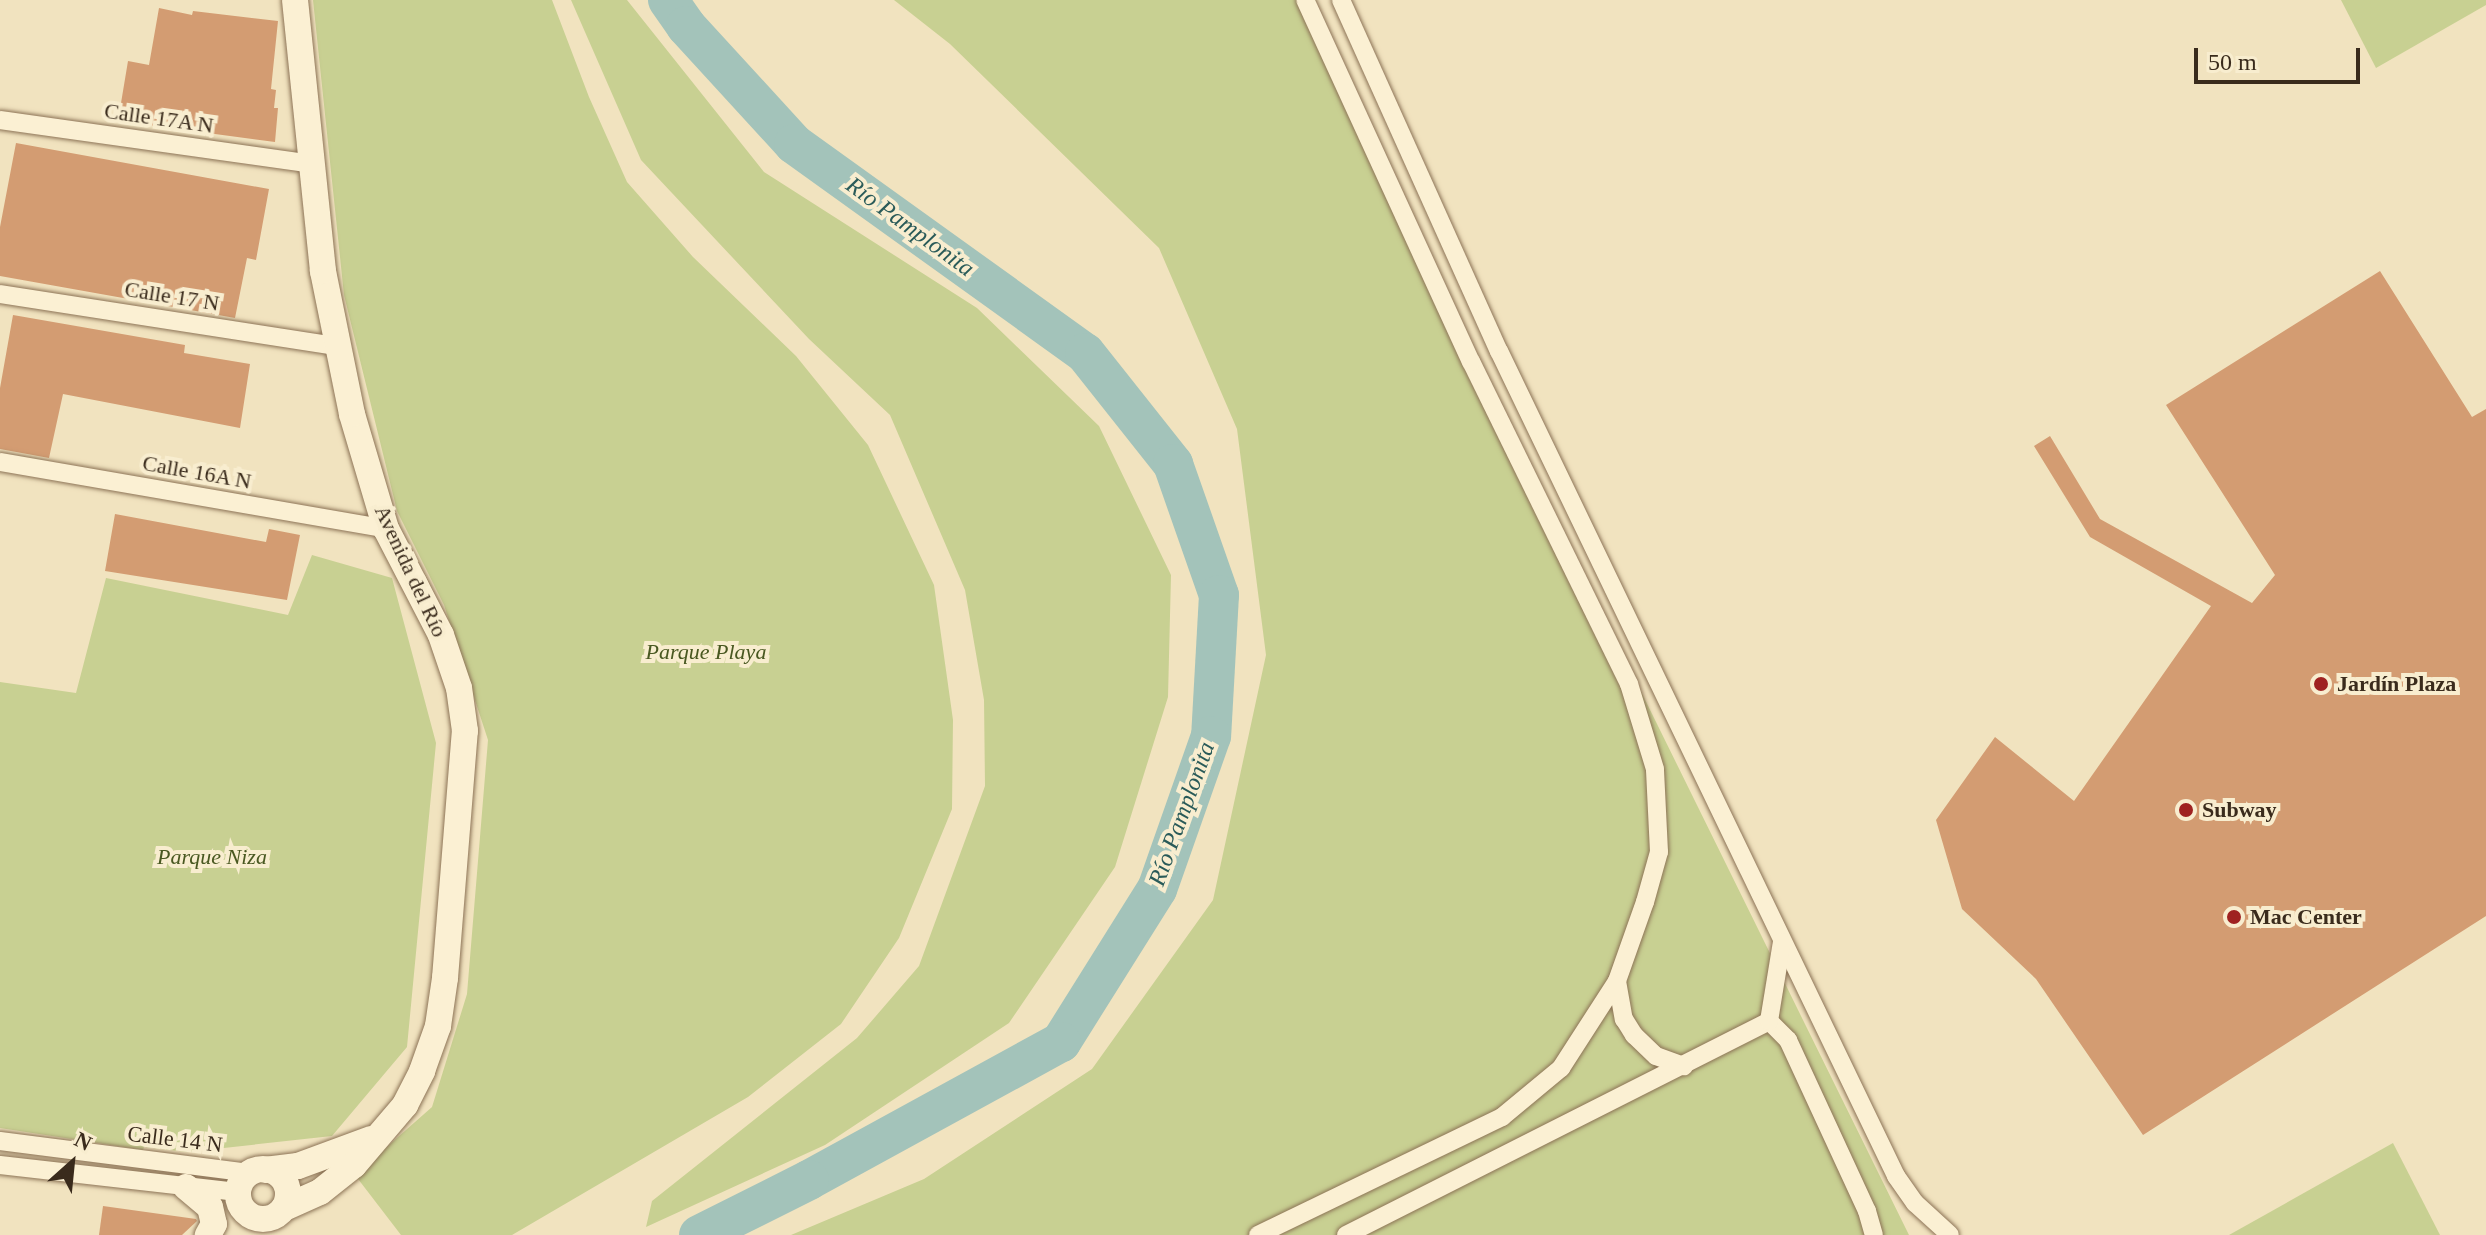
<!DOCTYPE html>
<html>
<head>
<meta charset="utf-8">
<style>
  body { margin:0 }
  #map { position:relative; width:2486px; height:1235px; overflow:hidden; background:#f1e3bf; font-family:Georgia,serif }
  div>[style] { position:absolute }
  .green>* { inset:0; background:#c8d092 }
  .river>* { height:40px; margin:-20px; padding:0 20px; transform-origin:20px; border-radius:20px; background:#a3c3ba }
  .building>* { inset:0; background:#d39c72 }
  .roads { filter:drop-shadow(0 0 2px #8c7356) drop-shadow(0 0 2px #8c7356) }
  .minor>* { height:18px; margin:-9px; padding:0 9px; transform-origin:9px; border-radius:9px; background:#fbf0d3 }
  .secondary>* { height:26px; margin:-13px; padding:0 13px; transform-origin:13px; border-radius:13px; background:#fbf0d3 }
  .secondary>.ring { margin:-13px; padding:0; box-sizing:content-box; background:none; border:26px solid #fbf0d3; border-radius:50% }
  .dots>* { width:22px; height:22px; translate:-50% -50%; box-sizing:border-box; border:4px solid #f8edcf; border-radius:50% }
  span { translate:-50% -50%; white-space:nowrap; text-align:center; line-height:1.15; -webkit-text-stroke:8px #f8edcf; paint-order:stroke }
  .street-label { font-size:22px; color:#3a2b1c }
  .park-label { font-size:22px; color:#495821; font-style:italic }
  .poi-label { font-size:22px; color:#3a2b1c; font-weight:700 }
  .left { translate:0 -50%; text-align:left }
  .water-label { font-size:24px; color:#2a5b59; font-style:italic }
  .north { position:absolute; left:32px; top:1123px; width:80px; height:80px; -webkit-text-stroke:6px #f8edcf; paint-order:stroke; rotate:27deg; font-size:22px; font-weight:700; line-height:32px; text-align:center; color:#3a2b1c }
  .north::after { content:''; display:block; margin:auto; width:28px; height:36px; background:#3a2b1c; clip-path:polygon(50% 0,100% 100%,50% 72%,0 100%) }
  .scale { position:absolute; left:2194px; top:48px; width:166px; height:36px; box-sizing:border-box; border:4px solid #3a2b1c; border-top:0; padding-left:10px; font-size:24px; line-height:28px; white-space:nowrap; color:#3a2b1c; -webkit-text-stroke:6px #f8edcf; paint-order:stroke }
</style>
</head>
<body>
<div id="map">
  <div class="green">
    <div style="clip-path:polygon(313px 0,552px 0,589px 97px,627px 182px,693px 257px,796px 356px,868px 445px,934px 585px,953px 720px,952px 809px,899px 938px,841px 1024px,748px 1097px,512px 1235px,401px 1235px,355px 1175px,432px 1107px,467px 994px,488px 740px,444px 605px,397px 511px,344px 295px)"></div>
    <div style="clip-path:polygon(571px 0,627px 0,764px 172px,977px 308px,1099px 426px,1171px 575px,1168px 697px,1115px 867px,1009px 1023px,825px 1145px,646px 1227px,652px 1201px,857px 1038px,919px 966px,985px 786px,984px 700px,965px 590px,890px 415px,809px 339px,641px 160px)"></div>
    <div style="clip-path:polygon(894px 0,1300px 0,1909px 1235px,791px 1235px,924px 1179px,1092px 1069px,1213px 900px,1266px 655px,1237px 429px,1159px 248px,950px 44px)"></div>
    <div style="clip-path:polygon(2341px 0,2486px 0,2486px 5px,2376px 68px)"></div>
    <div style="clip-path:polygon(312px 555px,392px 578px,436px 743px,407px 1047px,332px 1136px,187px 1152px,144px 1147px,143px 1150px,0 1128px,0 682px,76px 693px,106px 578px,288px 615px)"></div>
    <div style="clip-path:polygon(2393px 1143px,2440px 1235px,2229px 1235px)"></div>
  </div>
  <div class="river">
    <div style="left:668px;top:0;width:32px;rotate:55deg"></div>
    <div style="left:686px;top:26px;width:160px;rotate:47.5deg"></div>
    <div style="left:794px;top:144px;width:358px;rotate:35.7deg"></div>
    <div style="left:1085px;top:353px;width:142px;rotate:51.6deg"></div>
    <div style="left:1173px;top:464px;width:139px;rotate:70.7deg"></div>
    <div style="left:1219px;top:595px;width:141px;rotate:93.2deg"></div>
    <div style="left:1211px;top:736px;width:162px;rotate:109.4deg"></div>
    <div style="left:1157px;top:889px;width:181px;rotate:122.1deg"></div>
    <div style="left:1061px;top:1042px;width:287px;rotate:151.3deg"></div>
    <div style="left:809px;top:1180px;width:123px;rotate:153.4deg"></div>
  </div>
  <div class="building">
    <div style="clip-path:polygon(159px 8px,192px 15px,193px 11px,278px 21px,271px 89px,276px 90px,274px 108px,278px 108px,275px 142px,118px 121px,128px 61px,149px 65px)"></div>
    <div style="clip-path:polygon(16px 143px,269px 189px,256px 260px,247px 258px,235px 318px,0 276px,0 227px)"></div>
    <div style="clip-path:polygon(2380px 271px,2472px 417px,2486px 409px,2486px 916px,2143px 1135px,2036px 979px,1962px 909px,1936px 820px,1995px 737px,2074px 801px,2211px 606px,2090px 537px,2034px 446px,2050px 436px,2100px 519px,2252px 603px,2275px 575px,2166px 405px)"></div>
    <div style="clip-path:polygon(13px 315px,185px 345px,184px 353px,250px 364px,240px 428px,63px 394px,49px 458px,0 449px,0 388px)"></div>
    <div style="clip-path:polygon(115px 514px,266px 542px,269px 529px,300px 535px,287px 600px,105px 571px)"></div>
    <div style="clip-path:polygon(103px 1206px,196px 1219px,197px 1221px,182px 1235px,99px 1235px)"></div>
  </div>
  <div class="roads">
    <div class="minor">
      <div style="left:1341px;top:0;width:385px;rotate:65.8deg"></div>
      <div style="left:1499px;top:351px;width:916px;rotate:64.3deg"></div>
      <div style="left:1896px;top:1176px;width:33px;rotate:55deg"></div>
      <div style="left:1915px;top:1203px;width:47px;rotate:42.4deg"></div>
      <div style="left:0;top:120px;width:315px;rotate:8deg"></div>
      <div style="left:0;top:294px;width:341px;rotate:8.8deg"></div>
      <div style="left:0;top:462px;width:392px;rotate:9.8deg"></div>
      <div style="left:1617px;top:981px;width:39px;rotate:80deg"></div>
      <div style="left:1624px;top:1019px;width:19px;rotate:58deg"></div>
      <div style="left:1634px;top:1035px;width:30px;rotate:44deg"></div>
      <div style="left:1656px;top:1056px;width:30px;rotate:20deg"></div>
      <div style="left:1769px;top:1021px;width:27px;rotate:45deg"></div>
      <div style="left:1788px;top:1040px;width:188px;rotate:65.2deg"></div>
      <div style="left:1867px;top:1211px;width:25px;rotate:74deg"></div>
      <div style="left:0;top:1141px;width:251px;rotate:7.3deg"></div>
      <div style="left:0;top:1165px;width:239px;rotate:6.5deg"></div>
      <div style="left:1258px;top:1235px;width:271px;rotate:-25.8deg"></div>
      <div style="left:1502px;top:1117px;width:77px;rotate:-39.7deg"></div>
      <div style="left:1561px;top:1068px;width:103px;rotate:-57.2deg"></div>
      <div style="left:1617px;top:981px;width:84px;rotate:-70.5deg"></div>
      <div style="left:1645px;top:902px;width:52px;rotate:-74.4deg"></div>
      <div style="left:1659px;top:852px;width:83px;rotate:-92.8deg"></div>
      <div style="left:1655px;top:769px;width:89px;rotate:-107deg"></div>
      <div style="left:1629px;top:684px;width:359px;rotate:-116.1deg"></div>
      <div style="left:1471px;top:362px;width:398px;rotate:-114.6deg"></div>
      <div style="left:1346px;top:1235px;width:474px;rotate:-26.8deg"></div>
      <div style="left:1769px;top:1021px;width:80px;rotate:-80.7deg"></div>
    </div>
    <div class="secondary">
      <div class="ring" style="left:238px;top:1169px;width:24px;height:24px"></div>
      <div style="left:265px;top:1170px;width:33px;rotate:-7deg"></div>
      <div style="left:298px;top:1166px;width:78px;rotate:-20.3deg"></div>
      <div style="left:186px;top:1187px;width:31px;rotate:40deg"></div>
      <div style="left:210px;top:1207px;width:17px;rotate:77deg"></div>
      <div style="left:214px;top:1224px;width:13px;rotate:119deg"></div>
      <div style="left:284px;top:1208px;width:39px;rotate:-24deg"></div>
      <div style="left:320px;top:1192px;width:43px;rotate:-38.5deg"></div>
      <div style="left:354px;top:1165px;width:79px;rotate:-49.6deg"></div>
      <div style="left:405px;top:1105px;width:38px;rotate:-63deg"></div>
      <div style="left:422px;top:1071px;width:48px;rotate:-70.4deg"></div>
      <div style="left:438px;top:1026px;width:49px;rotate:-81.7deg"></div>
      <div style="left:445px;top:978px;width:248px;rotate:-85.4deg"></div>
      <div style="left:465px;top:731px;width:43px;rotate:-97.9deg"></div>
      <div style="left:459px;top:688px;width:56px;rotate:-108.8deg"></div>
      <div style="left:441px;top:635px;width:119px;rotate:-117.4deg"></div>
      <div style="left:386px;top:529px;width:120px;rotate:-106.5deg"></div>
      <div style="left:352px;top:414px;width:146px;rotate:-101.5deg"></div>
      <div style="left:323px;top:271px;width:272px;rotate:-95.9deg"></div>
    </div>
  </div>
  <div class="dots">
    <div style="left:2321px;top:684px;background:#9f2221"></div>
    <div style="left:2186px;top:810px;background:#9f2221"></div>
    <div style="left:2234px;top:917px;background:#9f2221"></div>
  </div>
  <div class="street-label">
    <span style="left:159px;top:118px;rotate:8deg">Calle 17A N</span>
    <span style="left:172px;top:296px;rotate:9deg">Calle 17 N</span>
    <span style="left:197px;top:472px;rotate:10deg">Calle 16A N</span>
    <span style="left:411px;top:571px;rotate:65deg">Avenida del Río</span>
    <span style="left:175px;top:1139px;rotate:7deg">Calle 14 N</span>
  </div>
  <div class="park-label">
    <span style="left:706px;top:652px">Parque Playa</span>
    <span style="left:212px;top:857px">Parque Niza</span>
  </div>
  <div class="poi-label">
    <span class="left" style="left:2337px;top:684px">Jardín Plaza</span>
    <span class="left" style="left:2202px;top:810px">Subway</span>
    <span class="left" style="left:2250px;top:917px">Mac Center</span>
  </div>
  <div class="water-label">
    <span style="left:910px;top:227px;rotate:36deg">Río Pamplonita</span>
    <span style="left:1182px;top:814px;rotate:-70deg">Río Pamplonita</span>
  </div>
  <div class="north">N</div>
  <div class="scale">50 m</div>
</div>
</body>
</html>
